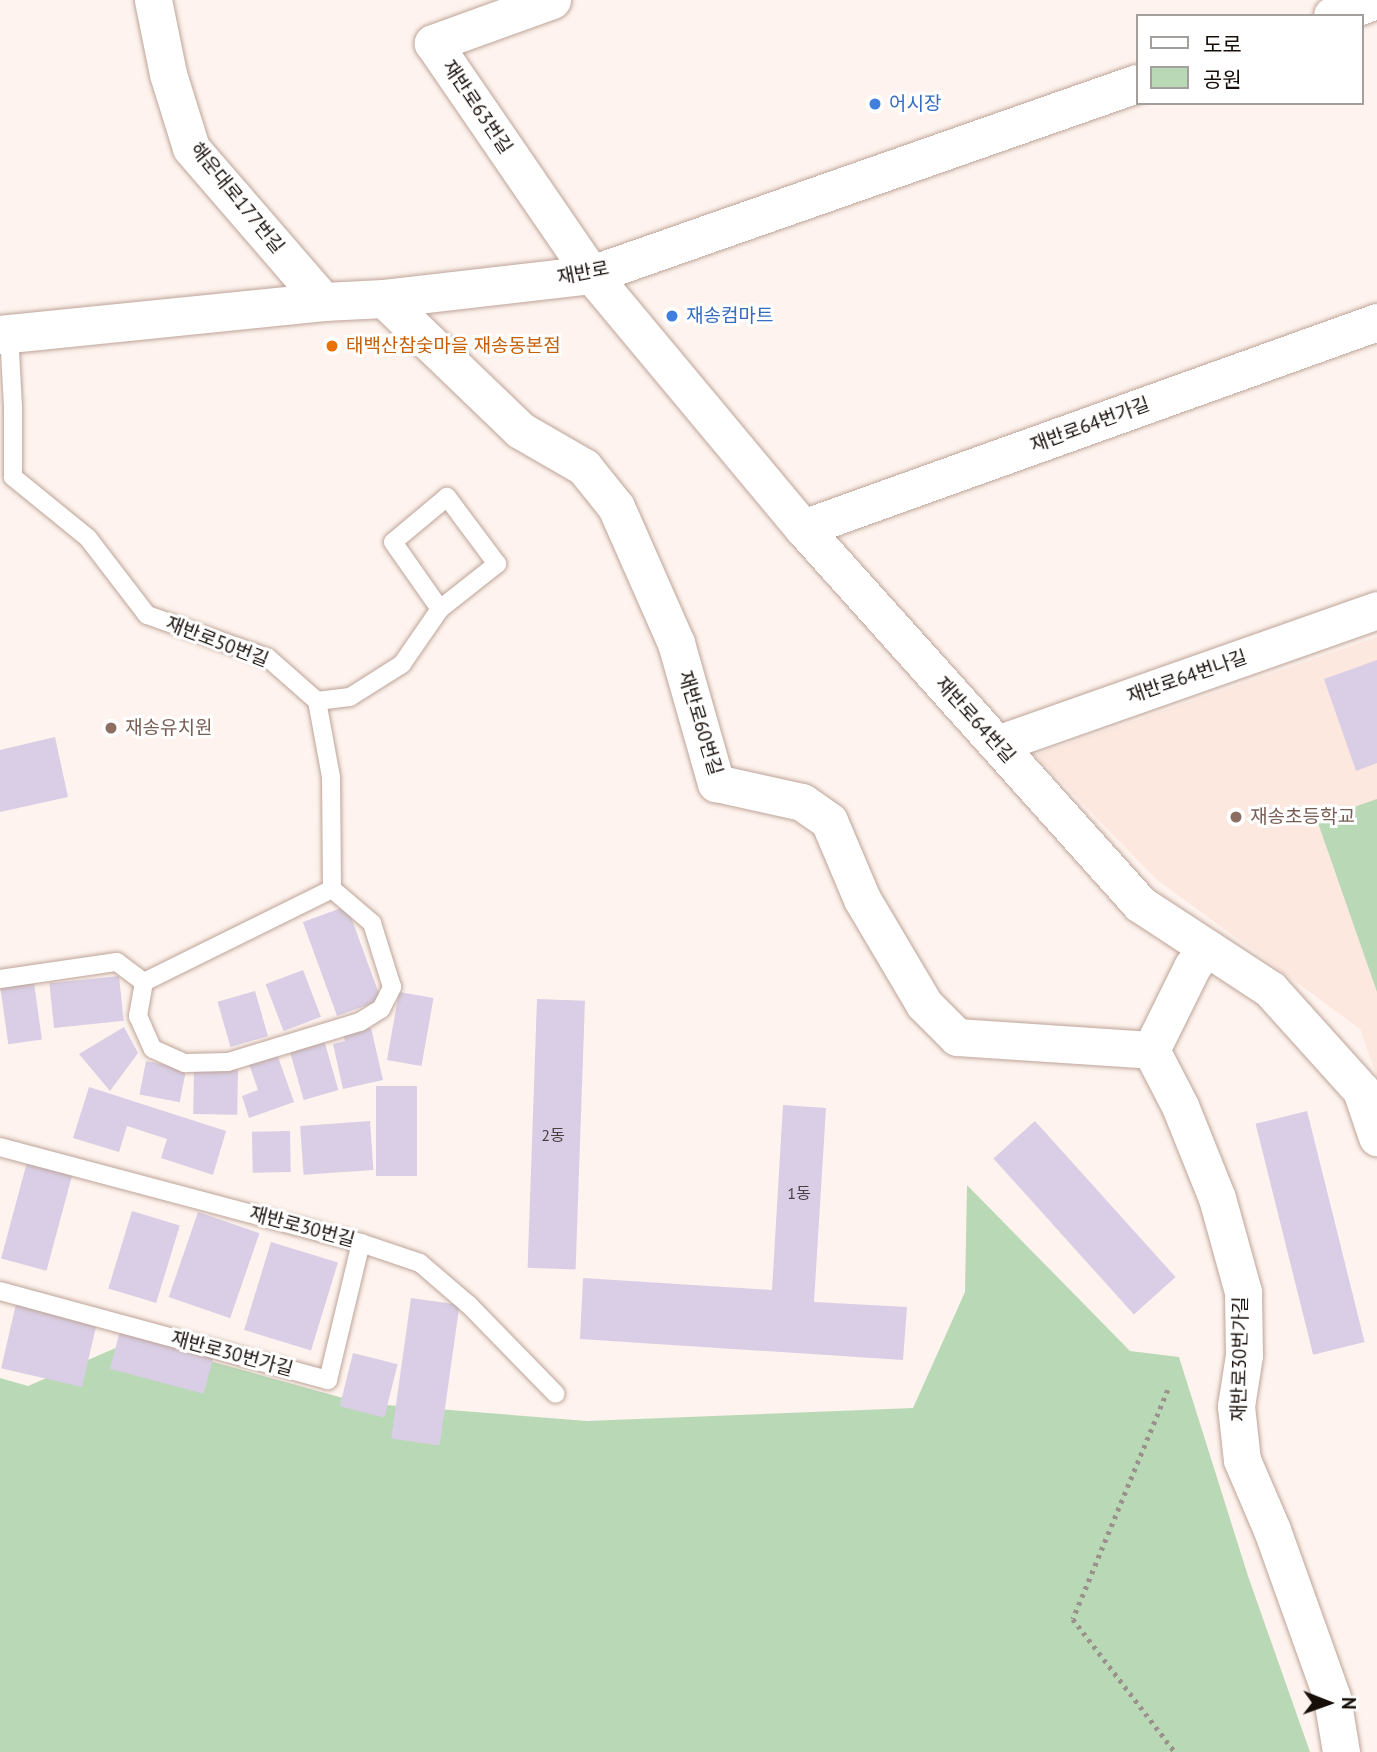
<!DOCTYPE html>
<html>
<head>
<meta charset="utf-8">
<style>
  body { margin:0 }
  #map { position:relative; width:1377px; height:1752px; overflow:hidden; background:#fef3ee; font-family:"PT Sans","Noto Sans KR",sans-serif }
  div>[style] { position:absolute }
  .built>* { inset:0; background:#fde8df }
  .green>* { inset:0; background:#b9d8b6 }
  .building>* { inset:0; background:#d9cee5; transform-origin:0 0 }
  .path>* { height:4.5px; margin-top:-2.25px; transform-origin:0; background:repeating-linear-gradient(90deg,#9b918c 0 3.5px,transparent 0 8.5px) }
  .roads { filter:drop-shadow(0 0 2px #bda498) drop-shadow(0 0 2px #bda498) }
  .service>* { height:18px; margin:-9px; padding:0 9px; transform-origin:9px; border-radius:9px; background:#fff }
  .minor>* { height:37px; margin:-18.5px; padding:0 18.5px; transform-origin:18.5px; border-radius:18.5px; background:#fff }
  .secondary>* { height:38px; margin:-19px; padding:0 19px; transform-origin:19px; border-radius:19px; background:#fff }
  .dots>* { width:19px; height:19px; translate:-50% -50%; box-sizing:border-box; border:4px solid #fff; border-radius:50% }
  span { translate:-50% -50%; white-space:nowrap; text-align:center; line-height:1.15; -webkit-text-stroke:6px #fff; paint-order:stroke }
  .number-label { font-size:16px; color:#483e41 }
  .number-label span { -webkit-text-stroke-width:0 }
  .shop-label { font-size:19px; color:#366cbe }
  .left { translate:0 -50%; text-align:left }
  .street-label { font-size:19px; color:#170e0a }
  .food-label { font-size:19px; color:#c56008 }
  .education-label { font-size:19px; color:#785e54 }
  .legend { position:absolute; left:1136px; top:14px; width:228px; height:91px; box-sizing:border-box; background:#fff; border:2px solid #a29f9d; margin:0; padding:9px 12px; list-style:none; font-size:21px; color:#170e0a }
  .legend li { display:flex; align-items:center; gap:14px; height:35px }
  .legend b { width:35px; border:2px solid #a29f9d }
  .north { position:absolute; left:1293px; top:1668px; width:70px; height:70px; -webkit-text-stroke:5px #fff; paint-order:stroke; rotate:91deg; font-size:19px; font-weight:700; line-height:28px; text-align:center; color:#170e0a }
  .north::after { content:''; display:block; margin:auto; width:24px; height:32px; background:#170e0a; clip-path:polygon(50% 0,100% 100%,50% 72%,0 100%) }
</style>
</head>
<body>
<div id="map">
  <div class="built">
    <div style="clip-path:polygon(1377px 637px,1377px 1077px,1360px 1029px,1156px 879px,1035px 755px)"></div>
  </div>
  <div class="green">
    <div style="clip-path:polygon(1377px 799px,1377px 992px,1317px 820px)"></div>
    <div style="clip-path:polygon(967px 1185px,1130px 1351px,1179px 1357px,1248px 1576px,1310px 1752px,0 1752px,0 1378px,28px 1386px,134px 1340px,361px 1403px,587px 1421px,913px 1408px,965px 1292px)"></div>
  </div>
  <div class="building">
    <div style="clip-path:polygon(1377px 660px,1377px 763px,1356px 771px,1324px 679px)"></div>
    <div style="clip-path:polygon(55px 737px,68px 797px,0 812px,0 750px)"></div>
    <div style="left:347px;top:906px;width:100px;height:47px;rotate:70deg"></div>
    <div style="left:303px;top:970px;width:50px;height:40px;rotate:69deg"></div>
    <div style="left:119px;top:976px;width:45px;height:70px;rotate:84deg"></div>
    <div style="left:34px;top:983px;width:57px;height:34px;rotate:82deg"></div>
    <div style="left:255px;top:991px;width:47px;height:39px;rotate:74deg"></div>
    <div style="left:399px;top:992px;width:35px;height:69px;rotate:10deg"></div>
    <div style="left:537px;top:999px;width:48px;height:269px;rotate:2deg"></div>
    <div style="clip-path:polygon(124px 1027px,138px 1053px,110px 1091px,79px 1054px)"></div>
    <div style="clip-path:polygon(371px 1028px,383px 1080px,343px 1089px,333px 1044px,345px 1041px,343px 1033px)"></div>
    <div style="left:324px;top:1040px;width:52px;height:36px;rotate:74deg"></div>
    <div style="clip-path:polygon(277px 1054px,294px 1102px,249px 1118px,242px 1096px,258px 1090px,249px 1064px)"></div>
    <div style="left:146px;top:1061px;width:41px;height:34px;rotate:11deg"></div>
    <div style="left:194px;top:1069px;width:44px;height:45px;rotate:1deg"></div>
    <div style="left:376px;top:1086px;width:41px;height:90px"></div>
    <div style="clip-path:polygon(89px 1087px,226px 1131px,213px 1175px,161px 1158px,167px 1139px,127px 1126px,119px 1152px,73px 1138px)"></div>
    <div style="clip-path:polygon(783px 1105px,826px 1108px,814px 1302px,907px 1307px,903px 1360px,580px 1339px,583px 1278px,772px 1290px)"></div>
    <div style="left:1307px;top:1111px;width:238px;height:53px;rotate:76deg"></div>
    <div style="left:370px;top:1121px;width:49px;height:70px;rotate:86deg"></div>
    <div style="left:1035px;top:1121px;width:210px;height:56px;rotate:48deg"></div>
    <div style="left:290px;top:1131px;width:41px;height:38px;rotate:89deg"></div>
    <div style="left:27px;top:1162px;width:47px;height:100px;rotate:15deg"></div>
    <div style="left:132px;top:1211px;width:50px;height:81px;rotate:17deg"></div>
    <div style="left:198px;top:1212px;width:65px;height:90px;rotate:19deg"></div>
    <div style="left:271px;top:1242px;width:70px;height:92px;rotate:17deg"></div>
    <div style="left:411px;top:1298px;width:49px;height:142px;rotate:8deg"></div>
    <div style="left:16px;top:1304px;width:83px;height:66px;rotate:13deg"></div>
    <div style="left:120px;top:1331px;width:97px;height:39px;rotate:15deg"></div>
    <div style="left:353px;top:1353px;width:46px;height:55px;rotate:14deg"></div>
  </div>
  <div class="path">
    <div style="left:1168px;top:1390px;width:248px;rotate:112.5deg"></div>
    <div style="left:1073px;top:1619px;width:168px;rotate:52.5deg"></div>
  </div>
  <div class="roads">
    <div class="service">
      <div style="left:317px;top:701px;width:33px;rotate:-7deg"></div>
      <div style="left:350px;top:697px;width:62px;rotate:-32.4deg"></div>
      <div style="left:402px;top:664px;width:67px;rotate:-55.4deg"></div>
      <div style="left:440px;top:609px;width:73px;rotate:-38.3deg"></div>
      <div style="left:497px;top:564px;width:84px;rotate:-126.7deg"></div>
      <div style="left:447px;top:497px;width:70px;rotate:140.2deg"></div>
      <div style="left:393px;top:542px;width:82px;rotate:55deg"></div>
      <div style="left:0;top:979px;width:118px;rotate:-8.3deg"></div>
      <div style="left:117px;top:962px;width:34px;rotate:37deg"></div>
      <div style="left:144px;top:982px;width:210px;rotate:-26.3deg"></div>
      <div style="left:332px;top:889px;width:112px;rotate:-90.5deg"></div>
      <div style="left:331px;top:777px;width:77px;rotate:-100.4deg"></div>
      <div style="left:317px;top:701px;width:65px;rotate:-138.7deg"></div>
      <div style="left:268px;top:658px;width:128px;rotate:-160.4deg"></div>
      <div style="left:147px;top:615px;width:97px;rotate:-127.5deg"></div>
      <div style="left:88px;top:538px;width:97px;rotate:-140.9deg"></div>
      <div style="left:13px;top:477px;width:70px;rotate:-90deg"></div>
      <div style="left:13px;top:407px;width:73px;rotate:-93.1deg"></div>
      <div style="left:144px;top:982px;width:35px;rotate:100deg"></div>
      <div style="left:138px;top:1016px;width:36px;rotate:66deg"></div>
      <div style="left:153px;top:1049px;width:35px;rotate:24deg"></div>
      <div style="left:185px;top:1063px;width:43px;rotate:-1.3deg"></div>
      <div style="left:228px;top:1062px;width:138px;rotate:-16.9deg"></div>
      <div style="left:360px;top:1022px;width:25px;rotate:-32deg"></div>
      <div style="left:381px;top:1009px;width:25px;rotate:-63deg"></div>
      <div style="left:392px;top:987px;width:67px;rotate:-107.4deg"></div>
      <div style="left:372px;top:923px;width:52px;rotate:-139.6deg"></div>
      <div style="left:0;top:1147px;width:374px;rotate:14.9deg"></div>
      <div style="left:361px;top:1243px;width:62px;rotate:18.7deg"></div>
      <div style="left:420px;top:1263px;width:65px;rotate:40.6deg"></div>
      <div style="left:469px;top:1305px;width:124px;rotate:45.7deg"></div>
      <div style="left:0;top:1291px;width:340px;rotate:15.2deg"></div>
      <div style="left:328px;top:1380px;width:141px;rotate:-76.5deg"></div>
    </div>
    <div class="minor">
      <div style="left:153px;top:0;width:76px;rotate:78.5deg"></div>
      <div style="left:168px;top:74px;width:77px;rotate:72.7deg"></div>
      <div style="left:191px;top:148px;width:203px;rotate:49.2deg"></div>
      <div style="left:552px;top:0;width:127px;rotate:160.1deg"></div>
      <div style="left:433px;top:43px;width:281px;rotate:55.6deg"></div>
      <div style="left:592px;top:275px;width:329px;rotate:50.2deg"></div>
      <div style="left:803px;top:528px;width:505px;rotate:48.13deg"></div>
      <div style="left:1140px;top:904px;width:155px;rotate:33.2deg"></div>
      <div style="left:1270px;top:989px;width:136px;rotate:48deg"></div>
      <div style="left:1361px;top:1090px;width:50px;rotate:71.2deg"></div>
      <div style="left:384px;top:299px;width:189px;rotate:43.9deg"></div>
      <div style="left:520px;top:430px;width:74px;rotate:30deg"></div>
      <div style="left:584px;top:467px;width:51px;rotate:51.3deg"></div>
      <div style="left:616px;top:507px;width:149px;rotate:66.2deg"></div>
      <div style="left:676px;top:643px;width:146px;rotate:74.1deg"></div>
      <div style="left:716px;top:783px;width:88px;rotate:12.5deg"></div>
      <div style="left:802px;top:802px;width:33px;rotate:35deg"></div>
      <div style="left:829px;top:821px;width:85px;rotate:67.1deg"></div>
      <div style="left:862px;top:899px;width:122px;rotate:59.4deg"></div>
      <div style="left:924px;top:1004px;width:47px;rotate:45deg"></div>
      <div style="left:957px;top:1037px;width:194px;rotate:3.8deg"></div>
      <div style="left:803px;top:528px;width:610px;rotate:-19.74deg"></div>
      <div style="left:997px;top:744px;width:403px;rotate:-19.4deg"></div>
      <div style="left:1151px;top:1050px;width:63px;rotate:62.6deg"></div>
      <div style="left:1180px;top:1106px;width:99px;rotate:68.1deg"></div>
      <div style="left:1217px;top:1198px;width:98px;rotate:74.5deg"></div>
      <div style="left:1243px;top:1292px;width:63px;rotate:89.1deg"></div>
      <div style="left:1244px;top:1355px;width:52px;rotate:98.9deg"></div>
      <div style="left:1236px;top:1406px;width:54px;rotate:83.7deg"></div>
      <div style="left:1242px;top:1460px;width:76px;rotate:66.8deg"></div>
      <div style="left:1272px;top:1530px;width:178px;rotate:70.3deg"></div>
      <div style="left:1332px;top:1698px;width:55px;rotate:80.5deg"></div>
      <div style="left:1151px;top:1050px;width:93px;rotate:-63.7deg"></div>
      <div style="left:1192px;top:967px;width:24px;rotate:-54deg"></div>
    </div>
    <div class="secondary">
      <div style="left:1333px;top:16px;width:47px;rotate:-20deg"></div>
      <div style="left:0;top:335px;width:326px;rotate:-5.8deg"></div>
      <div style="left:324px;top:302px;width:60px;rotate:-2.9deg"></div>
      <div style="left:384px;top:299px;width:209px;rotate:-6.6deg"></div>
      <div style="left:592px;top:275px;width:577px;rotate:-19.31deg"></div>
    </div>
  </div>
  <div class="dots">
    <div style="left:875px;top:104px;background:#3f7fe0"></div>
    <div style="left:672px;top:316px;background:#3f7fe0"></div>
    <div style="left:332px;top:346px;background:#e8710a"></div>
    <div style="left:111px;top:728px;background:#8d6e63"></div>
    <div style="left:1236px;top:817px;background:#8d6e63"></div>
  </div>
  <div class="number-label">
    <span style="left:553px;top:1135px">2동</span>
    <span style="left:799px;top:1193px">1동</span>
  </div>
  <div class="shop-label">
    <span class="left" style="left:889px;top:104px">어시장</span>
    <span class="left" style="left:686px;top:316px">재송컴마트</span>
  </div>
  <div class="street-label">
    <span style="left:477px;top:107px;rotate:56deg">재반로63번길</span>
    <span style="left:237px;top:198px;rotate:51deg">해운대로177번길</span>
    <span style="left:583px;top:273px;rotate:-11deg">재반로</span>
    <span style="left:1090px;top:425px;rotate:-20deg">재반로64번가길</span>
    <span style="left:217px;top:642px;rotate:21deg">재반로50번길</span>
    <span style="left:1187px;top:677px;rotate:-19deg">재반로64번나길</span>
    <span style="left:975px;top:720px;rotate:48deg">재반로64번길</span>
    <span style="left:700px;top:723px;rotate:73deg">재반로60번길</span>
    <span style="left:302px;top:1227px;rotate:15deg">재반로30번길</span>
    <span style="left:232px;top:1354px;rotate:15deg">재반로30번가길</span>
    <span style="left:1240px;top:1359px;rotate:-89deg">재반로30번가길</span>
  </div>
  <div class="food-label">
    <span class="left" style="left:346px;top:346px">태백산참숯마을 재송동본점</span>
  </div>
  <div class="education-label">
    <span class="left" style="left:125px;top:728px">재송유치원</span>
    <span class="left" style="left:1250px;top:817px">재송초등학교</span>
  </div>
  <ul class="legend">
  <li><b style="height:9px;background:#fff"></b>도로</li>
  <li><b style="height:19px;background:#b9d8b6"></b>공원</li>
  </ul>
  <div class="north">N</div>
</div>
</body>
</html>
